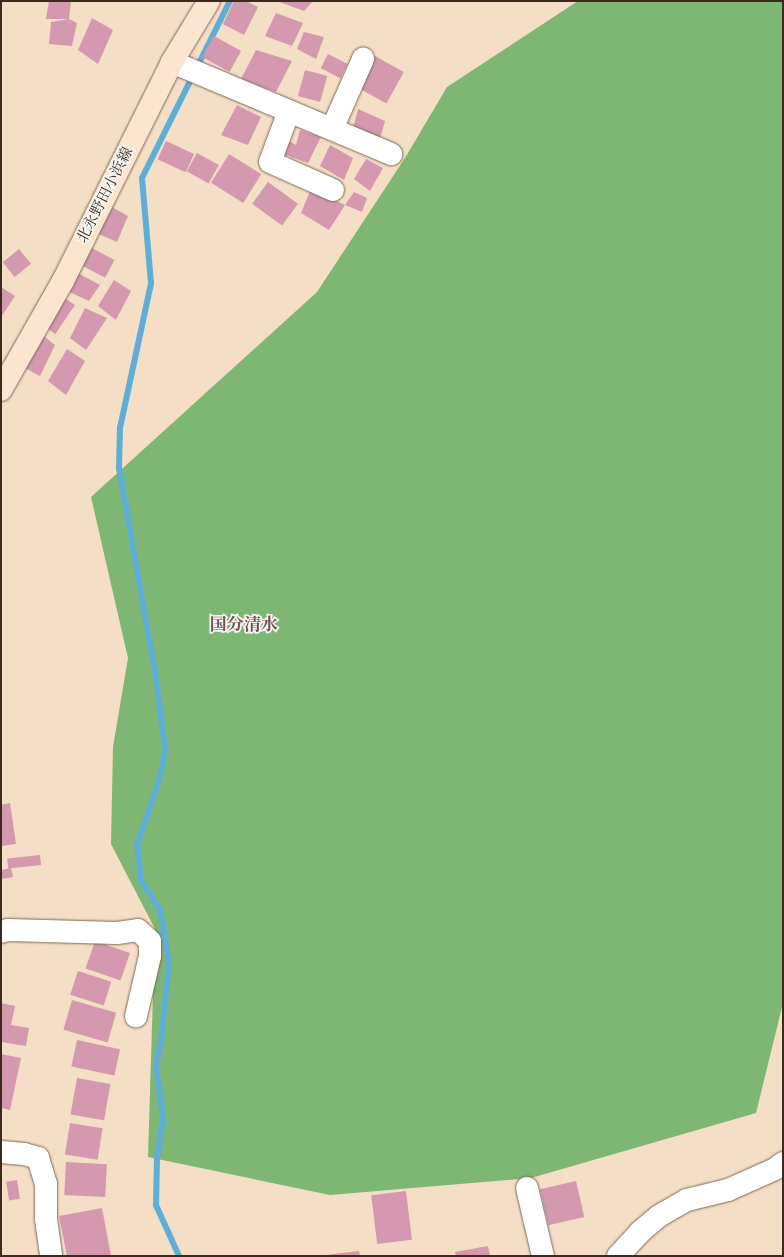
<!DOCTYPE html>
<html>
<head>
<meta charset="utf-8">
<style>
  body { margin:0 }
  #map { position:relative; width:784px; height:1257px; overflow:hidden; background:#f4dec5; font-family:"IM FELL DW Pica","Noto Serif JP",serif }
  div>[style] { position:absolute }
  .forest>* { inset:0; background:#7eb673 }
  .stream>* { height:6px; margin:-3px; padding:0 3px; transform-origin:3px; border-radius:3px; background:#5eaed8 }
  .building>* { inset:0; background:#d499af; transform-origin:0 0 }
  .roads { filter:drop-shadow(0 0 1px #7c6958) drop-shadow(0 0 1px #7c6958) }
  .minor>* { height:22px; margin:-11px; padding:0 11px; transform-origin:11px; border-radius:11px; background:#fff }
  .secondary>* { height:22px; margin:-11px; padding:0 11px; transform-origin:11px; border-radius:11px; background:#fce5cf }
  span { translate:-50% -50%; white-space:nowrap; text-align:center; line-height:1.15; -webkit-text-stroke:3.5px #f6f6f2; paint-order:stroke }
  .street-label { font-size:15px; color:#3b2a1e }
  .quarter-label { font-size:17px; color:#715151; font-weight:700 }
  .frame { position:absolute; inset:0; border:2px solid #3b2a1e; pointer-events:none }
</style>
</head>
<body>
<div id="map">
  <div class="forest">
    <div style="clip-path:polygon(578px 1px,783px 1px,783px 1003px,756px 1113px,531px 1178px,330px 1195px,148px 1157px,155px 929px,111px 844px,113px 747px,128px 658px,91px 497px,317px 292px,405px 158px,447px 87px)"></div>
  </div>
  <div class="stream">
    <div style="left:179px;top:1256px;width:56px;rotate:-114.3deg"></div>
    <div style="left:156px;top:1205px;width:47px;rotate:-88.8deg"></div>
    <div style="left:157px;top:1158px;width:40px;rotate:-81.5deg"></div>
    <div style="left:163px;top:1118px;width:52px;rotate:-97.7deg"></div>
    <div style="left:156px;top:1066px;width:25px;rotate:-79deg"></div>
    <div style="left:161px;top:1041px;width:78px;rotate:-84.1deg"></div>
    <div style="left:169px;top:963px;width:54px;rotate:-99.6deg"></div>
    <div style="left:160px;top:910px;width:35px;rotate:-123deg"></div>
    <div style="left:141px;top:881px;width:36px;rotate:-96deg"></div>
    <div style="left:137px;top:845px;width:69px;rotate:-71.3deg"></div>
    <div style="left:159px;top:780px;width:32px;rotate:-79deg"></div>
    <div style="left:165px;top:749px;width:78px;rotate:-97.4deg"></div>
    <div style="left:155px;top:672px;width:207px;rotate:-100deg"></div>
    <div style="left:119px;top:468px;width:40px;rotate:-88.6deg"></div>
    <div style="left:120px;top:428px;width:148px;rotate:-77.9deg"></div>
    <div style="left:151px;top:283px;width:105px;rotate:-94.9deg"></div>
    <div style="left:142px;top:178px;width:198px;rotate:-63.6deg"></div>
  </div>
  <div class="building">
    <div style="clip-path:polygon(49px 1px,71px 1px,69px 19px,77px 23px,72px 46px,49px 44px,51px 22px,69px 19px,46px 19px)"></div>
    <div style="clip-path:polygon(234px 1px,246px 1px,258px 7px,244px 35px,223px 24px)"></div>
    <div style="clip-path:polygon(277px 1px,313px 1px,304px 11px)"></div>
    <div style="clip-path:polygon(276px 13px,303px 23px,292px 46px,265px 36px)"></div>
    <div style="clip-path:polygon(92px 18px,113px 30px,98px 64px,78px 50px)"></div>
    <div style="clip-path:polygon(304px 32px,324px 37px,316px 59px,297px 49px)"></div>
    <div style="left:214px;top:36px;width:31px;height:24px;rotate:29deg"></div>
    <div style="clip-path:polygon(256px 50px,292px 61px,276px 92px,241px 79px)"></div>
    <div style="left:328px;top:54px;width:22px;height:16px;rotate:27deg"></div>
    <div style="left:375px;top:56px;width:33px;height:36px;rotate:29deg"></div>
    <div style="left:305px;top:70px;width:23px;height:27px;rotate:15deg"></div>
    <div style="clip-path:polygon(237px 105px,261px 117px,248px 145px,221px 135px)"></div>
    <div style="clip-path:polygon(358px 109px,385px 121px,380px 139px,353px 129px)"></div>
    <div style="clip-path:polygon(300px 130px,321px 137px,308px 163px,280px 153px,288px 140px,296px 145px)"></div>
    <div style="left:166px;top:141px;width:31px;height:20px;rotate:25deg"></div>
    <div style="clip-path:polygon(330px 145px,353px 158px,344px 180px,320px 166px)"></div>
    <div style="left:197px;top:153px;width:25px;height:21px;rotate:29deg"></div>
    <div style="left:229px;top:154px;width:38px;height:34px;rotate:32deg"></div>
    <div style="clip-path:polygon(366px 159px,383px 168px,370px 191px,354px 179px)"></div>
    <div style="left:268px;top:182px;width:37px;height:27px;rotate:36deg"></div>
    <div style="clip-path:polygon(311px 189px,345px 205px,329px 230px,301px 213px)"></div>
    <div style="clip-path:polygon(354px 192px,367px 198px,362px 212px,345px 205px)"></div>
    <div style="clip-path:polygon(110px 206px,128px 216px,117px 242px,94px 232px)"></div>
    <div style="left:88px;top:246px;width:30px;height:20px;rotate:28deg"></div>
    <div style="left:19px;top:249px;width:19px;height:21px;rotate:51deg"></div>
    <div style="clip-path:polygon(74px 271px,100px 285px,89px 301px,63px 289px)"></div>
    <div style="clip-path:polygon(114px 280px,131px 291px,116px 320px,98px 306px)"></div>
    <div style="clip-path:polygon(1px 287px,15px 296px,1px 317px)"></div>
    <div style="left:60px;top:295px;width:18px;height:35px;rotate:34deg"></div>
    <div style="clip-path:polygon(85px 308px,107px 318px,86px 350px,70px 338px)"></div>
    <div style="clip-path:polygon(41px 334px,55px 345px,40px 376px,21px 366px)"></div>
    <div style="clip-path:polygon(67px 349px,85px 361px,66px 395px,48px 381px)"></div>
    <div style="clip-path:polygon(10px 803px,16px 844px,1px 846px,1px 805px)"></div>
    <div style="left:40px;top:855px;width:10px;height:33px;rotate:84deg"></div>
    <div style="clip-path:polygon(11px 868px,13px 877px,1px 879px,1px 870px)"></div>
    <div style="left:95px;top:941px;width:37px;height:29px;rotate:19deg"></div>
    <div style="left:78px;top:971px;width:35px;height:25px;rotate:18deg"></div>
    <div style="left:72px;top:1000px;width:46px;height:31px;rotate:16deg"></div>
    <div style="clip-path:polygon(1px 1003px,15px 1006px,11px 1025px,29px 1028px,26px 1046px,1px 1042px)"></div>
    <div style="left:77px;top:1040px;width:44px;height:27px;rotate:12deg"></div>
    <div style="clip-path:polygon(1px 1054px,21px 1058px,10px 1110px,1px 1108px)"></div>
    <div style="left:77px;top:1078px;width:34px;height:37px;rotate:10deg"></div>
    <div style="left:70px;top:1123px;width:33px;height:32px;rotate:9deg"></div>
    <div style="left:66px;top:1162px;width:41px;height:33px;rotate:3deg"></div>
    <div style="left:17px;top:1180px;width:19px;height:11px;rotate:81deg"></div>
    <div style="left:576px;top:1181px;width:37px;height:37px;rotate:77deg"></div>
    <div style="left:406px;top:1191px;width:49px;height:35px;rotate:83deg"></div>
    <div style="clip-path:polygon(102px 1208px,111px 1256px,67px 1256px,59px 1216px)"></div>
    <div style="clip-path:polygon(488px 1246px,490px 1256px,456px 1256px,455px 1252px)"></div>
    <div style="clip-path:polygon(359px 1251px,360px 1256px,326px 1256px,326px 1255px)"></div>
  </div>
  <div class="roads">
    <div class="minor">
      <div style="left:172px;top:62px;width:238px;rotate:22.8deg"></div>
      <div style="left:289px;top:111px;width:54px;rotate:110.4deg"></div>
      <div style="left:270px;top:162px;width:69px;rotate:24deg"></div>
      <div style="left:332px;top:129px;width:77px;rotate:-66.1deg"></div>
      <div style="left:1px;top:932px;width:7px;rotate:-16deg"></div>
      <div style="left:8px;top:930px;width:109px;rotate:1.6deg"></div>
      <div style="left:117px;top:933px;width:21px;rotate:-8deg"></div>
      <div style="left:138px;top:930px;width:16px;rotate:43deg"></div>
      <div style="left:150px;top:941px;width:15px;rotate:90deg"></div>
      <div style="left:150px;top:956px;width:62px;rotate:103.1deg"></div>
      <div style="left:1px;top:1152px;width:23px;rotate:5deg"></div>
      <div style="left:24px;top:1154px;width:15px;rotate:16deg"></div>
      <div style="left:38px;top:1158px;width:27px;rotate:73deg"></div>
      <div style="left:46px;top:1184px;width:35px;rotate:90deg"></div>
      <div style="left:46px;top:1219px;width:37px;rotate:82deg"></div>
      <div style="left:527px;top:1188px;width:70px;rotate:76.8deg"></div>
      <div style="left:618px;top:1256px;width:33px;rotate:-47deg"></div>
      <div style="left:640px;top:1232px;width:25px;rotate:-40deg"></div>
      <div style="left:659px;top:1216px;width:32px;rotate:-30deg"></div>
      <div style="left:687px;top:1200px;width:42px;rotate:-13.7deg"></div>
      <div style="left:728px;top:1190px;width:51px;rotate:-24.1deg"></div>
      <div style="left:775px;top:1169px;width:10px;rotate:-37deg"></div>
    </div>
    <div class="secondary">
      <div style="left:1px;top:390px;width:125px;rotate:-60.4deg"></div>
      <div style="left:63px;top:281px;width:245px;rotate:-63.5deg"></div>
      <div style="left:172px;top:62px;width:71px;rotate:-58.8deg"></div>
    </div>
  </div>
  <div class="street-label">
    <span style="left:105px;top:195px;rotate:-63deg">北永野田小浜線</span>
  </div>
  <div class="quarter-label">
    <span style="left:244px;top:626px">国分清水</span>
  </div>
  <div class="frame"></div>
</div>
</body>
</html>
